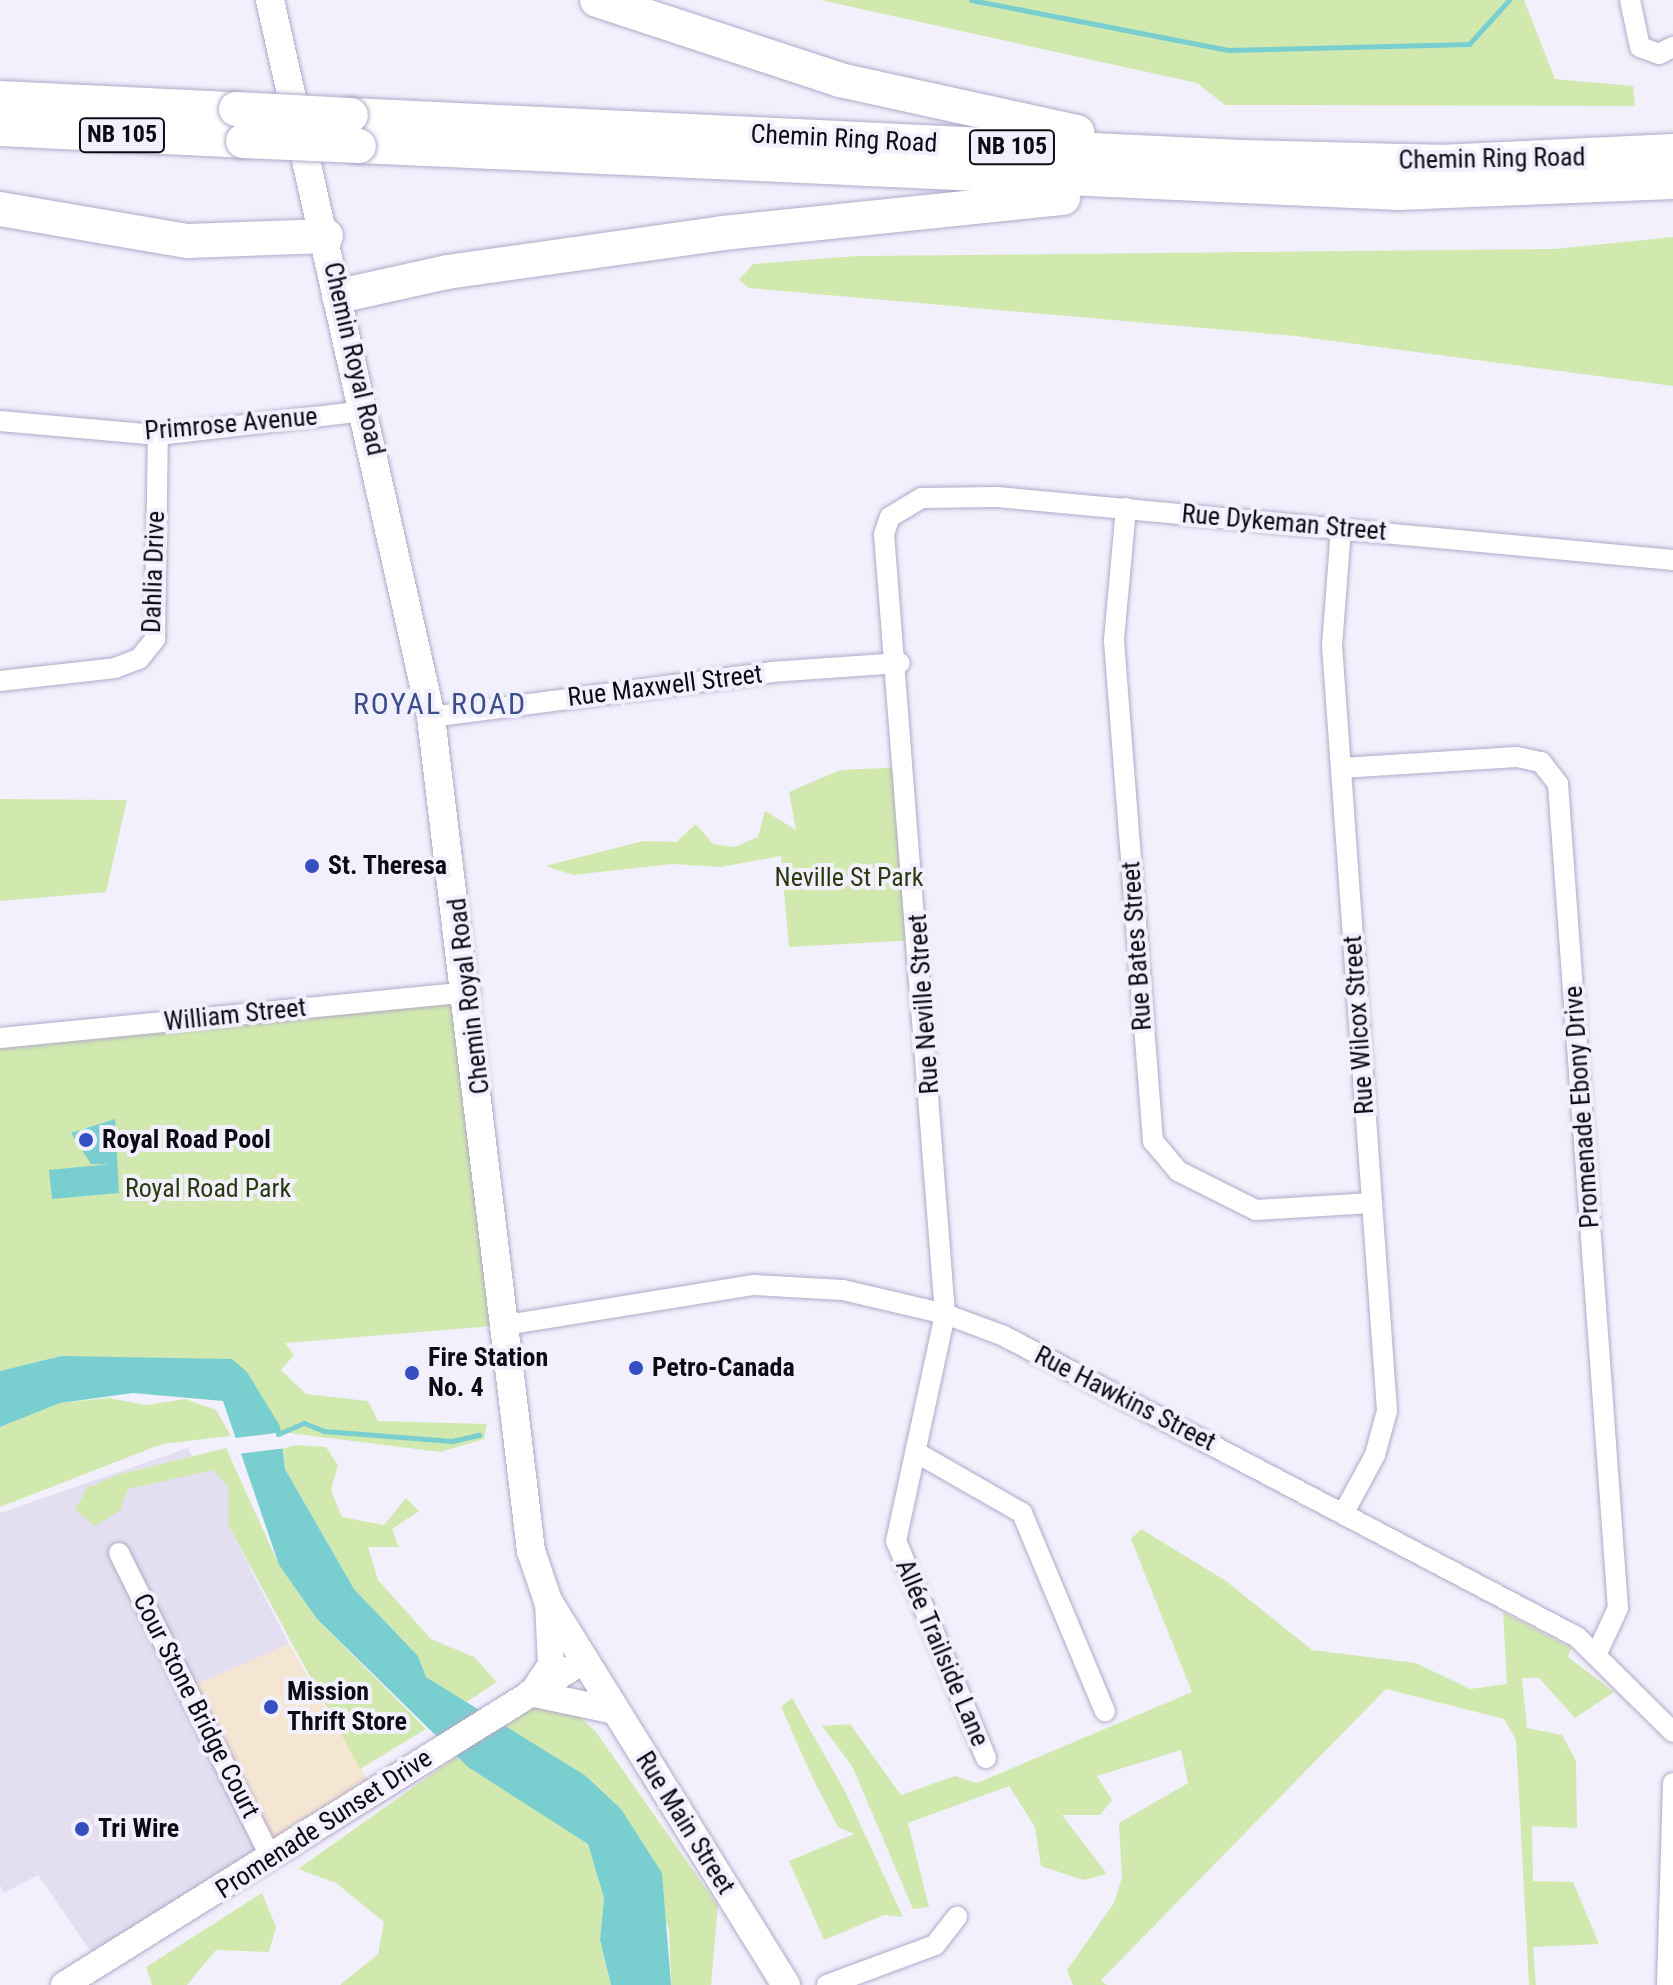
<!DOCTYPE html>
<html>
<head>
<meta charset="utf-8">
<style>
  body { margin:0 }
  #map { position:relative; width:1673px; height:1985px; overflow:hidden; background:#f3f0fd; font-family:"Roboto Condensed",sans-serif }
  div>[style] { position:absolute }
  .commercial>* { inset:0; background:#f5e6d3 }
  .built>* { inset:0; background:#e4dff0 }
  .green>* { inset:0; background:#d1e9af }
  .water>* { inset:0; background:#79ced0 }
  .pier>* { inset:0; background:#f3f0fd; transform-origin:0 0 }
  .stream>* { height:5px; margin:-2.5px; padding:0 2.5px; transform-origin:2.5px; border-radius:2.5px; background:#79ced0 }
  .roads { filter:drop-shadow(0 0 2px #b2a9c9) drop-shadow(0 0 2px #b2a9c9) }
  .minor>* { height:20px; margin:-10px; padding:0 10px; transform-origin:10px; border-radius:10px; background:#fff }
  .tertiary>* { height:26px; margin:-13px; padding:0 13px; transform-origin:13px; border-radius:13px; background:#fff }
  .secondary>* { height:28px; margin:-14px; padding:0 14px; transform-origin:14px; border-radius:14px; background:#fff }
  .trunk>* { height:34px; margin:-17px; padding:0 17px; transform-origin:17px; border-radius:17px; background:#fff }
  .bridges { filter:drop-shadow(0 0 2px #b2a9c9) drop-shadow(0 0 2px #b2a9c9) }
  .trunk-bridge>* { height:34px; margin:-17px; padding:0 17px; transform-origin:17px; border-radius:17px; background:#fff }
  .dots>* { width:22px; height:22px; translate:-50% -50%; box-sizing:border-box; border:4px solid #f3f0fd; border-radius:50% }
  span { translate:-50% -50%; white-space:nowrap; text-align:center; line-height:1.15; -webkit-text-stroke:8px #f3f0fd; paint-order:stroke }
  .shield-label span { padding:2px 6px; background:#f3f0fd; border:2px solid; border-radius:6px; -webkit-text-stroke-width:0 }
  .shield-label { font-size:24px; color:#0e0b15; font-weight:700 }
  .street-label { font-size:26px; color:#0e0b15 }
  .poi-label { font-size:26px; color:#0e0b15; font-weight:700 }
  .left { translate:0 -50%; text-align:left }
  .park-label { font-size:26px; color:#2c3a10 }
  .quarter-label { font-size:30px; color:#3c4f8a; letter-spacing:2px }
</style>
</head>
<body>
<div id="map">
  <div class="commercial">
    <div style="clip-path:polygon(289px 1644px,374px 1791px,271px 1858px,187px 1688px)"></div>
  </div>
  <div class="built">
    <div style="clip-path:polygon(188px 1448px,200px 1472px,213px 1469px,228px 1487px,228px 1525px,289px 1644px,188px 1688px,271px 1858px,100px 1965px,38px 1875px,4px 1893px,0 1885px,0 1513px)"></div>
  </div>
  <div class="green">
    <div style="clip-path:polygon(820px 0,1524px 0,1555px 79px,1633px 86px,1635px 106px,1225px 105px,1197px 83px)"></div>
    <div style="clip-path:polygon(1673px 237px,1673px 386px,1295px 336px,749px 288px,739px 280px,753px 264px,857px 256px,1554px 249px)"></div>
    <div style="clip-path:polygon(907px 767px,919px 940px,789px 947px,781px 856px,721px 867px,672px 864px,573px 875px,545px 866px,643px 841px,676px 842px,696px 824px,713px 844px,734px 847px,758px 837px,765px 811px,796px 830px,789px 792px,840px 770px)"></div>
    <div style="clip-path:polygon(0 799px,127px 800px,106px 892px,0 901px)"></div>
    <div style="clip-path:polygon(470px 992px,506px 1325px,285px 1343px,294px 1355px,281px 1370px,306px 1394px,368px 1401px,378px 1421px,487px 1424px,484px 1439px,440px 1452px,281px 1432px,247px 1372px,61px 1356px,0 1371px,0 1038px)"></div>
    <div style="clip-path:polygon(108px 1398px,147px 1405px,185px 1399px,216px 1410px,231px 1436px,162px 1444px,0 1507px,0 1427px,60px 1403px)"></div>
    <div style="clip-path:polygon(297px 1445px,326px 1447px,338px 1465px,331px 1490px,342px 1517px,384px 1525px,406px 1498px,419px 1511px,392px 1529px,399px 1547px,368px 1547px,378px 1580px,431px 1639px,474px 1657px,497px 1682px,465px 1703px,426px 1677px,418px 1656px,354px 1589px,285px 1469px,283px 1448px)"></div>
    <div style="clip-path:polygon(226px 1448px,279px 1565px,317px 1619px,426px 1729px,360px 1769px,228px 1525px,228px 1487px,213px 1470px,128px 1489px,120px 1511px,95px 1526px,75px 1510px,87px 1488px,117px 1475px)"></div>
    <div style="clip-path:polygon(1141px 1529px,1226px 1581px,1312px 1650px,1416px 1663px,1470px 1689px,1507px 1684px,1503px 1612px,1571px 1648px,1568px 1657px,1614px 1692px,1575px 1718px,1539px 1678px,1522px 1678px,1527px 1728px,1562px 1735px,1576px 1761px,1577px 1828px,1532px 1826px,1533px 1881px,1573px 1882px,1599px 1944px,1533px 1947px,1536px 1985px,1529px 1985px,1516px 1740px,1504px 1719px,1386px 1689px,1101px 1980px,1107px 1985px,1073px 1985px,1067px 1970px,1114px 1903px,1122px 1877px,1119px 1823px,1188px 1783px,1181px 1750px,1097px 1776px,1112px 1800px,1100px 1815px,1062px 1815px,1107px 1874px,1083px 1880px,1041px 1866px,1035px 1827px,1009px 1786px,908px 1823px,929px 1907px,913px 1909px,852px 1766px,822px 1726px,850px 1724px,901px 1795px,955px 1776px,977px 1783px,1192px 1692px,1131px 1539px)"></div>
    <div style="clip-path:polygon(792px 1698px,845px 1791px,903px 1917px,884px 1915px,824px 1940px,789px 1861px,854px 1834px,838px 1827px,813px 1779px,781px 1707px)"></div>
    <div style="clip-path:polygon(536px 1706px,572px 1710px,596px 1732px,718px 1906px,711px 1985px,671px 1985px,669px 1929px,621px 1809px,586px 1776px,502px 1728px)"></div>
    <div style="clip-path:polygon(456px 1757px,588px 1844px,604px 1898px,600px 1940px,611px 1985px,340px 1985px,378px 1954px,384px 1922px,336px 1883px,298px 1869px)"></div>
    <div style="clip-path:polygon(262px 1893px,276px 1927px,269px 1952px,216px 1950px,187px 1985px,152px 1985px,146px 1967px)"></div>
  </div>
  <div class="water">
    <div style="clip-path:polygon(115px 1119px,119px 1193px,52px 1199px,49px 1170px,110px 1164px,91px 1164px,71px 1133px)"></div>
    <div style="clip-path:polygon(61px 1356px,232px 1359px,247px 1372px,280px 1426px,285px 1469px,354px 1589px,418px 1656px,426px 1677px,586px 1776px,621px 1809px,662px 1873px,671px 1985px,611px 1985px,600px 1940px,604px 1898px,588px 1844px,468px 1767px,317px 1619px,279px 1565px,223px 1401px,133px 1393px,60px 1403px,0 1427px,0 1371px)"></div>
  </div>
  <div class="pier">
    <div style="left:285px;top:1432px;width:16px;height:54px;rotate:83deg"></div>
  </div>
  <div class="stream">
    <div style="left:971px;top:0;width:262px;rotate:11deg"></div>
    <div style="left:1228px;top:50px;width:241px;rotate:-1.4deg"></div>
    <div style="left:1469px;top:44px;width:59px;rotate:-47.7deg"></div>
    <div style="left:278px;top:1434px;width:28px;rotate:-23deg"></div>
    <div style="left:304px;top:1423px;width:22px;rotate:22deg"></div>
    <div style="left:324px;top:1431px;width:128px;rotate:4.5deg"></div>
    <div style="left:452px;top:1441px;width:28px;rotate:-13deg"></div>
  </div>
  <div class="roads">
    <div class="minor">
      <div style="left:1630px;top:0;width:48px;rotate:78deg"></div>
      <div style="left:1640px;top:47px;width:20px;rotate:20deg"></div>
      <div style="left:1659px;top:54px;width:16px;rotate:-27deg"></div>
      <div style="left:0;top:421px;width:159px;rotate:5.1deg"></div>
      <div style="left:158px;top:435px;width:208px;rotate:-6.6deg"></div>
      <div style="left:1126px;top:508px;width:134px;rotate:95.2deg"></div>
      <div style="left:1114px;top:641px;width:502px;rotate:85.54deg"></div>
      <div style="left:1153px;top:1141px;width:39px;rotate:50deg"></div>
      <div style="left:1178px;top:1171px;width:87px;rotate:26.6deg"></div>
      <div style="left:1256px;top:1210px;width:116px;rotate:-3.5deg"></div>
      <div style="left:1341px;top:529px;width:116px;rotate:94.4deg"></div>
      <div style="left:1332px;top:645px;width:768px;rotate:85.89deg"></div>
      <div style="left:1387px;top:1411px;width:46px;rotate:105.3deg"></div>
      <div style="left:1375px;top:1455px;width:65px;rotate:118.5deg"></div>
      <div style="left:0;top:681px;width:116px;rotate:-6.4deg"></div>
      <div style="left:115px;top:668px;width:26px;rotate:-21deg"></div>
      <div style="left:139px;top:659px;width:26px;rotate:-51deg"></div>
      <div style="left:155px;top:639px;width:204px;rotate:-89.2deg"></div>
      <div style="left:431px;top:717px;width:343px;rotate:-7.5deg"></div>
      <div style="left:771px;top:672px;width:129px;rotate:-4deg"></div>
      <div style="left:1341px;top:768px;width:176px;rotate:-3.6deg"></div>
      <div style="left:1517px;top:757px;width:25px;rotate:12deg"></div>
      <div style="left:1541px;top:762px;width:28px;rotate:52deg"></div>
      <div style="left:1558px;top:784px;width:826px;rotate:85.84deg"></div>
      <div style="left:1618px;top:1608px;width:50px;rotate:115deg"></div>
      <div style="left:0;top:1038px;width:472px;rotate:-5.6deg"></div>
      <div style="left:506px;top:1325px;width:251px;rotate:-9.2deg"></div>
      <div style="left:754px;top:1285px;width:89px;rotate:3.2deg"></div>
      <div style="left:843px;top:1290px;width:105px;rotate:13.2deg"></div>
      <div style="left:945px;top:1314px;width:63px;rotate:20.4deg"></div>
      <div style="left:1004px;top:1336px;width:647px;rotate:27.71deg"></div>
      <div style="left:1577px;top:1637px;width:135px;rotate:44.7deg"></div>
      <div style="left:919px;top:1454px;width:119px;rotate:29.8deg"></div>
      <div style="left:1022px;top:1513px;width:215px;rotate:67.3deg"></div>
      <div style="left:119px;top:1553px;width:341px;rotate:63.5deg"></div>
      <div style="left:986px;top:1758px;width:235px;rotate:-112.5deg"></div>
      <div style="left:896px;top:1541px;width:232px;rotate:-77.8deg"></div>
      <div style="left:945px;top:1314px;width:782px;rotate:-94.47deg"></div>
      <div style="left:884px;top:534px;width:18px;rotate:-71deg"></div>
      <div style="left:890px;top:517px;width:37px;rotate:-31deg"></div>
      <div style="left:922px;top:498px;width:75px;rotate:-0.8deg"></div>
      <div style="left:997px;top:497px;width:679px;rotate:5.32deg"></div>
      <div style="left:827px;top:1985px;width:115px;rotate:-20.3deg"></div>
      <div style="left:935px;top:1945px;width:36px;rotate:-52deg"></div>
      <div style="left:1667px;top:1985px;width:202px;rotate:-88.3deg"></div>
    </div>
    <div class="tertiary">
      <div style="left:536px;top:1687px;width:27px;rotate:-56deg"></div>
      <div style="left:551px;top:1665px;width:64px;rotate:-92.7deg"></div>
      <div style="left:530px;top:1693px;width:87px;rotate:12deg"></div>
      <div style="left:64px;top:1985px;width:612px;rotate:-31.98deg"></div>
    </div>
    <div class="secondary">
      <div style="left:270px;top:0;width:735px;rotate:77.34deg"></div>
      <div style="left:431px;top:717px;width:840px;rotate:83.16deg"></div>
      <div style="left:531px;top:1551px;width:53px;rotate:71.2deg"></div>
      <div style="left:548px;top:1601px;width:452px;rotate:58.2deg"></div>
    </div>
    <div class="trunk">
      <div style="left:597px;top:0;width:256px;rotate:18.2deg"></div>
      <div style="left:840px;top:80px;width:243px;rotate:12.4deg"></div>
      <div style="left:0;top:98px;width:236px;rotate:2.7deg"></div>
      <div style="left:351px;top:115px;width:892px;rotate:2.7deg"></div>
      <div style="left:1242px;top:157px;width:198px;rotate:1.4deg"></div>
      <div style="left:1440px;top:162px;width:233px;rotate:-2.7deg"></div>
      <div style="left:0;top:129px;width:243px;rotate:2.8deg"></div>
      <div style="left:359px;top:146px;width:1040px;rotate:2.59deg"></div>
      <div style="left:1398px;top:193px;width:275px;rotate:-2.3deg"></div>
      <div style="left:0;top:209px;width:191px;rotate:9.7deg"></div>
      <div style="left:188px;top:241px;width:138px;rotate:-2.1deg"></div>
      <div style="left:339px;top:296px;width:111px;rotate:-12.5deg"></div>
      <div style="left:447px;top:272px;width:279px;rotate:-8deg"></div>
      <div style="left:723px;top:233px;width:342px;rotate:-5.9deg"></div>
    </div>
  </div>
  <div class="bridges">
    <div class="trunk-bridge">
      <div style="left:236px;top:109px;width:115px;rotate:3deg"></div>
      <div style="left:243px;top:141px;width:116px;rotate:2.5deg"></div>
    </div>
  </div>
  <div class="dots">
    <div style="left:312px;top:866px;background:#354fc0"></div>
    <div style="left:86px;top:1140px;background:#354fc0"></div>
    <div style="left:636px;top:1368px;background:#354fc0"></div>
    <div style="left:412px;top:1373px;background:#354fc0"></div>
    <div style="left:271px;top:1707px;background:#354fc0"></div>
    <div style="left:82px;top:1829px;background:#354fc0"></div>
  </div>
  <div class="shield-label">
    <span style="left:122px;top:135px">NB 105</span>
    <span style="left:1012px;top:147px">NB 105</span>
  </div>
  <div class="street-label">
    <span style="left:844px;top:139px;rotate:3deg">Chemin Ring Road</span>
    <span style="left:1492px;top:159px;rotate:-1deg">Chemin Ring Road</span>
    <span style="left:354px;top:359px;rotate:77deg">Chemin Royal Road</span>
    <span style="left:231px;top:424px;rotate:-5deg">Primrose Avenue</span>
    <span style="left:1284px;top:523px;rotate:5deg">Rue Dykeman Street</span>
    <span style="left:154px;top:572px;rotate:-88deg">Dahlia Drive</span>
    <span style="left:665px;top:686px;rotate:-7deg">Rue Maxwell Street</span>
    <span style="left:1137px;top:946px;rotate:-94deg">Rue Bates Street</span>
    <span style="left:469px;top:996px;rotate:-97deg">Chemin Royal Road</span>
    <span style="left:924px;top:1004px;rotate:-94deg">Rue Neville Street</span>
    <span style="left:235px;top:1015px;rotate:-6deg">William Street</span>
    <span style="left:1359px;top:1025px;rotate:-94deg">Rue Wilcox Street</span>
    <span style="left:1582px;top:1107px;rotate:-94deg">Promenade Ebony Drive</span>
    <span style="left:1125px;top:1399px;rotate:27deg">Rue Hawkins Street</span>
    <span style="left:942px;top:1653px;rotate:67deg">Allée Trailside Lane</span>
    <span style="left:196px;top:1706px;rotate:63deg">Cour Stone Bridge Court</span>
    <span style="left:685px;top:1823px;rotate:58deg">Rue Main Street</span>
    <span style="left:324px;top:1824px;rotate:-33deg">Promenade Sunset Drive</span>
  </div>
  <div class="poi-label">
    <span class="left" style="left:328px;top:866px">St. Theresa</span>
    <span class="left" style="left:102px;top:1140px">Royal Road Pool</span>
    <span class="left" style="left:428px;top:1373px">Fire Station<br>No. 4</span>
    <span class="left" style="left:652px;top:1368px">Petro-Canada</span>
    <span class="left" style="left:287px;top:1707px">Mission<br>Thrift Store</span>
    <span class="left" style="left:98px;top:1829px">Tri Wire</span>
  </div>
  <div class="park-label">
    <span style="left:849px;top:878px">Neville St Park</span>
    <span style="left:208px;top:1189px">Royal Road Park</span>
  </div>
  <div class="quarter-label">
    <span style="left:440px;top:704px">ROYAL ROAD</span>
  </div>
</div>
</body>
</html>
